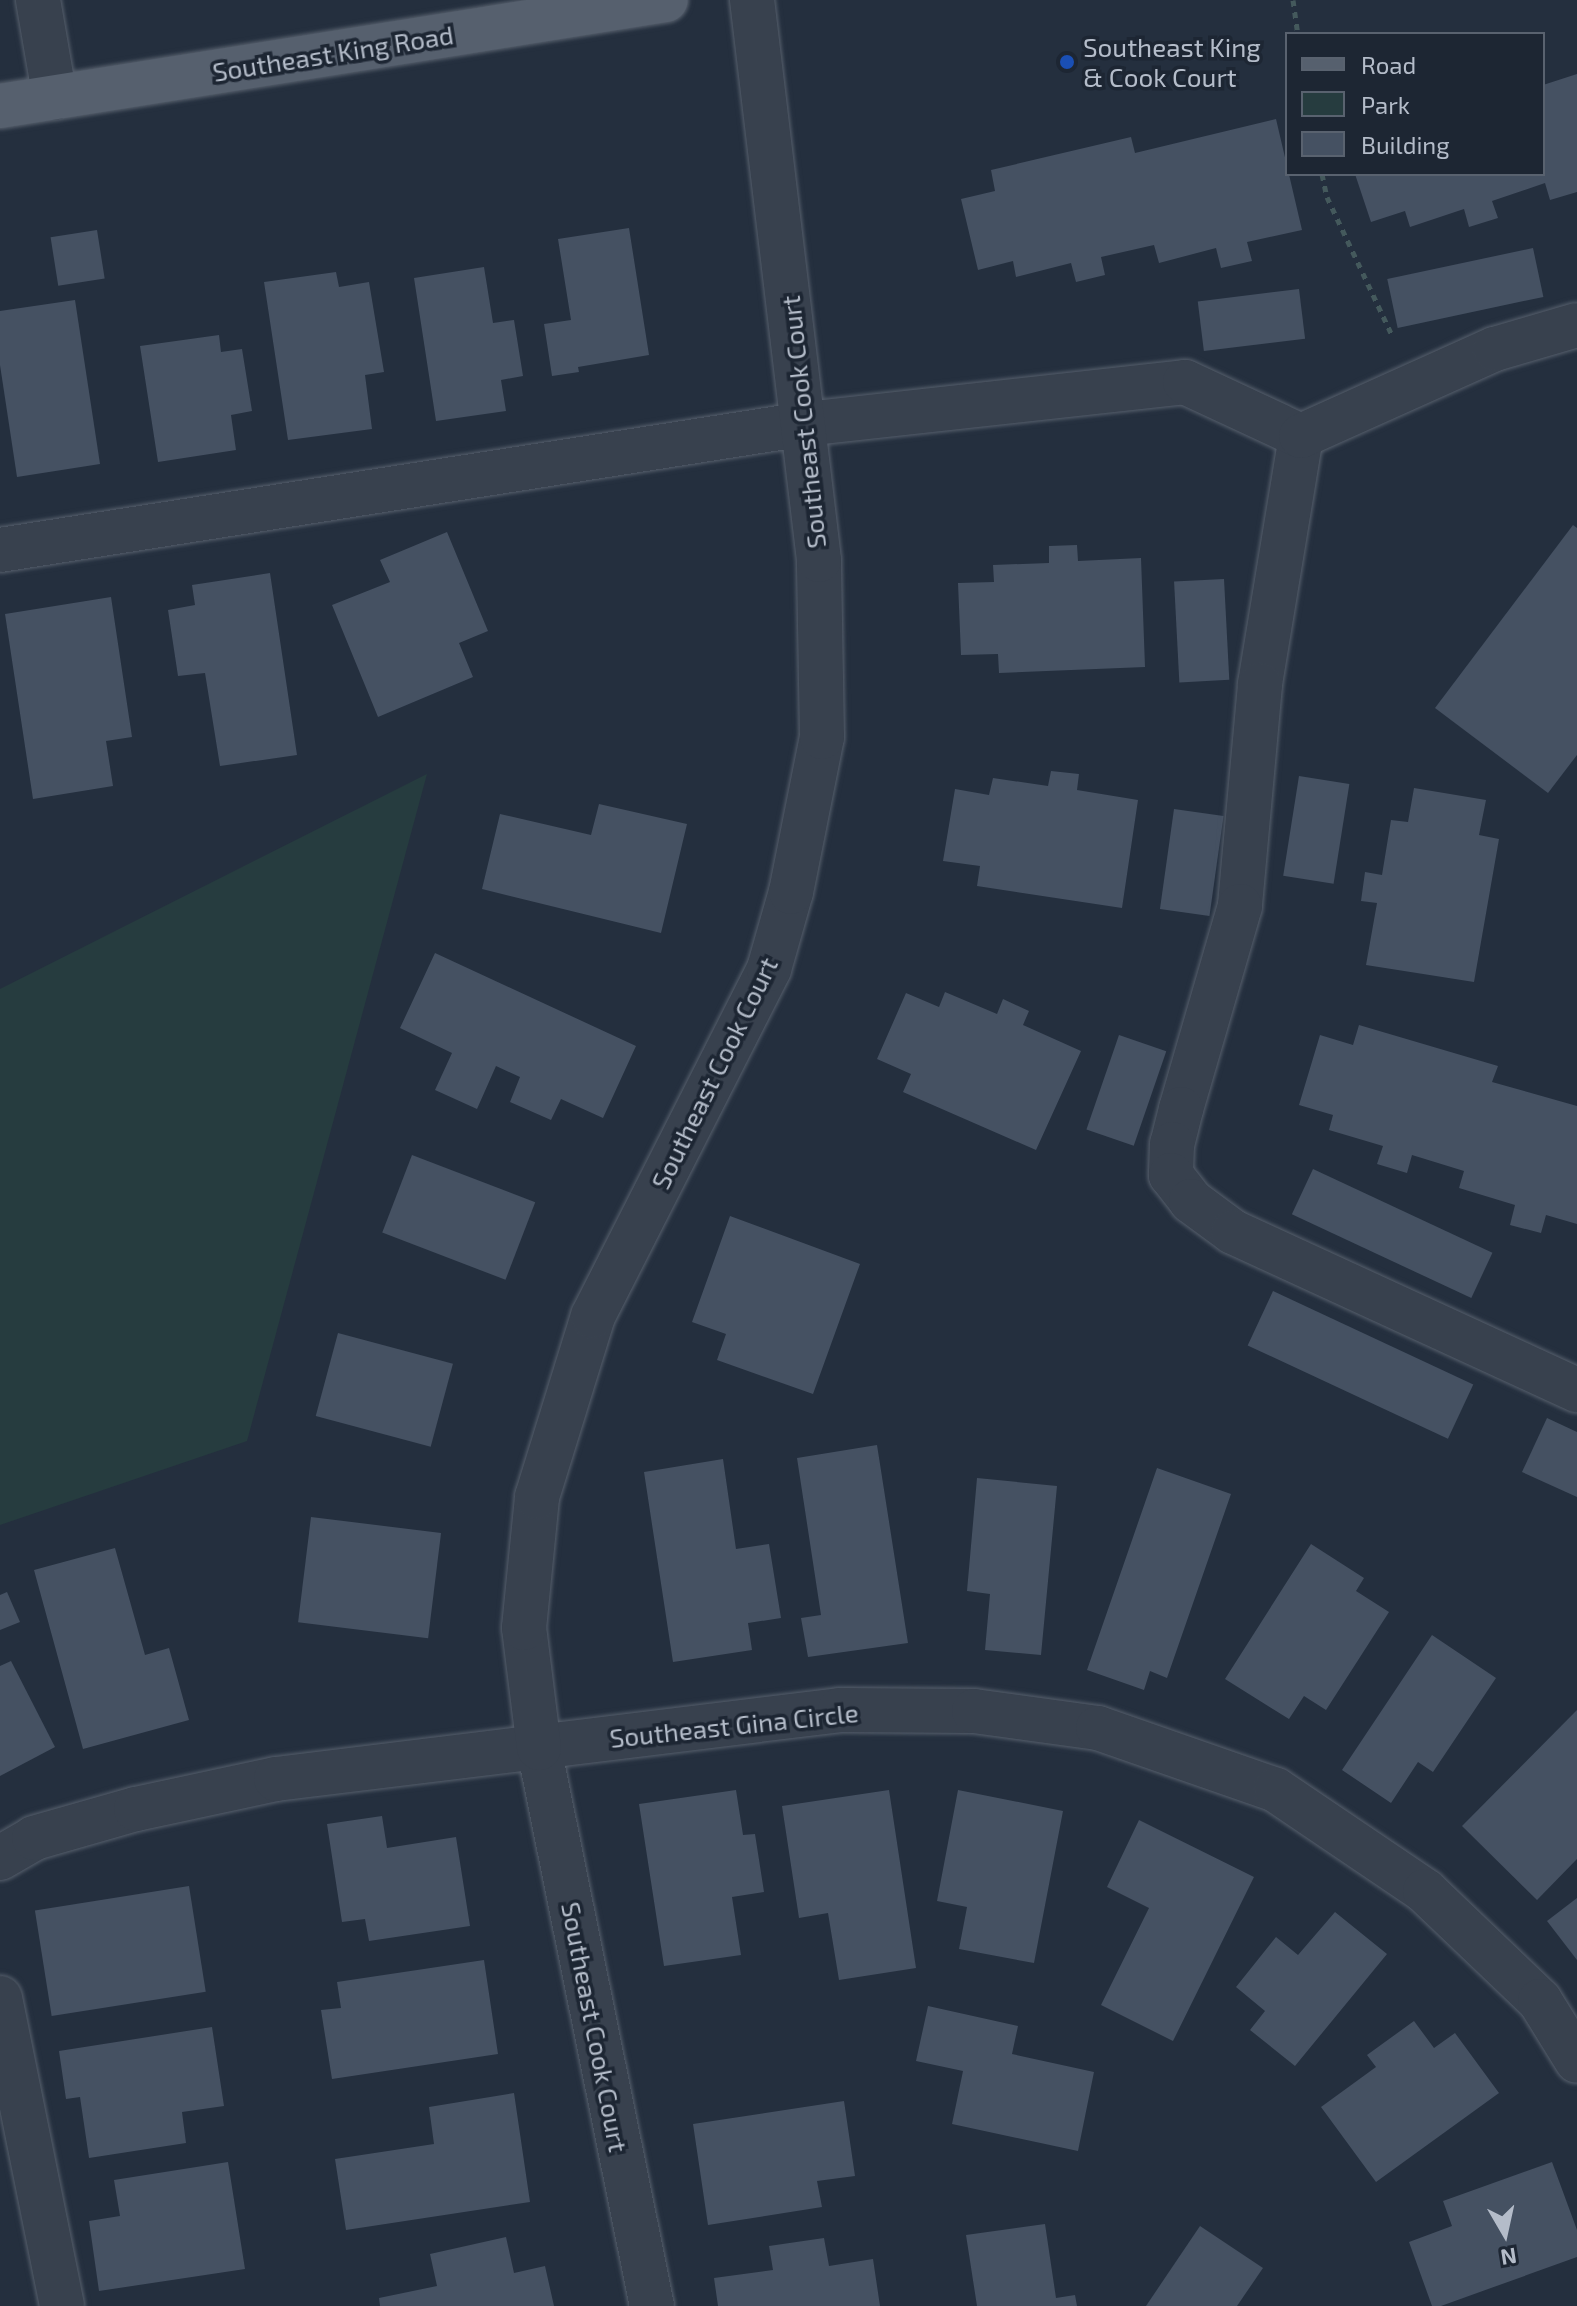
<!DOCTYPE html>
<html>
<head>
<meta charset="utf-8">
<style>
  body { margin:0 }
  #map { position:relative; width:1577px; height:2306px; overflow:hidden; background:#242f3e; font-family:"Exo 2",sans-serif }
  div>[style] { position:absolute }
  .green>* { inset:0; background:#263c3f }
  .building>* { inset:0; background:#455162; transform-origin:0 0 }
  .path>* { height:5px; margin-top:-2.5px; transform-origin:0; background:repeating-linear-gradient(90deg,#44595c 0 6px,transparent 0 12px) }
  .roads { filter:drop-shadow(0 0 2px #565f6c) drop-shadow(0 0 2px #565f6c) }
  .minor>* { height:44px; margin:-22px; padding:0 22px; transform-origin:22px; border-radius:22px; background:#38414e }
  .major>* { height:44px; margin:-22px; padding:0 22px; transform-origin:22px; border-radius:22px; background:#56606e }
  .dots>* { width:22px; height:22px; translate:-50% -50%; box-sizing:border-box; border:4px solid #1d2633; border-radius:50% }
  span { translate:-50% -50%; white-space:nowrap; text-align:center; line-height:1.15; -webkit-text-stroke:7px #1d2633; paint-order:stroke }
  .poi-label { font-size:26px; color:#b4bcc9 }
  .left { translate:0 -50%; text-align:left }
  .street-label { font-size:26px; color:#b4bcc9 }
  .legend { position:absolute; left:1285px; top:32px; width:260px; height:144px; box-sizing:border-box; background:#1d2633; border:2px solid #59626f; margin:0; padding:10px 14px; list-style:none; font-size:24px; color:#b4bcc9 }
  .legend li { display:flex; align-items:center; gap:16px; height:40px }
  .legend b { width:40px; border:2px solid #59626f }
  .north { position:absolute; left:1465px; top:2194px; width:80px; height:80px; -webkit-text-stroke:6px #1d2633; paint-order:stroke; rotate:171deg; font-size:22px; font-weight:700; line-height:32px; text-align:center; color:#b4bcc9 }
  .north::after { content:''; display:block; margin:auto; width:28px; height:36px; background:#b4bcc9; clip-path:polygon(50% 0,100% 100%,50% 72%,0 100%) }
</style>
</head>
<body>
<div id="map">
  <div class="green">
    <div style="clip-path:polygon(427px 774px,247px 1441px,0 1525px,0 989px)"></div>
  </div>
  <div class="building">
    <div style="clip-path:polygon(1577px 74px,1577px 192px,1550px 200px,1545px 183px,1492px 201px,1498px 218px,1469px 227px,1464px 209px,1410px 227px,1405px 211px,1371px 222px,1355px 174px,1543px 174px,1543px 85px)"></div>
    <div style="clip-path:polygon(1276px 119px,1302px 230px,1247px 242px,1252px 261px,1221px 268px,1216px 248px,1159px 263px,1154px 245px,1101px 257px,1105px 275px,1076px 282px,1071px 263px,1016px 277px,1013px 261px,978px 270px,961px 199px,995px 191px,991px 170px,1131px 137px,1135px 153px)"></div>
    <div style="clip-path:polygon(629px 228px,649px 355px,578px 367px,579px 372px,552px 376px,544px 324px,571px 320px,558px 239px)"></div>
    <div style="left:97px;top:230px;width:49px;height:47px;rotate:81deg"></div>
    <div style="left:1533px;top:248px;width:50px;height:149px;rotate:78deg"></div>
    <div style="clip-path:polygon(484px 267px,493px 323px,514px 320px,523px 376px,501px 380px,506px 411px,436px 421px,414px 278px)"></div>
    <div style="clip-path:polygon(336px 272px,339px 287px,369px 282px,384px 372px,365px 375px,372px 429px,288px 440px,264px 282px)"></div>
    <div style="left:1299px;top:289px;width:50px;height:102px;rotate:83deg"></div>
    <div style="clip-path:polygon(75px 300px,100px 464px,17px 477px,0 365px,0 311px)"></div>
    <div style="clip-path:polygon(219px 335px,221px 352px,242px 349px,252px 411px,231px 415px,236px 450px,158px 462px,140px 346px)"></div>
    <div style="clip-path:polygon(1573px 525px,1577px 528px,1577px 755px,1548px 793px,1435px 708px)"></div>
    <div style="clip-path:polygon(447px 532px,488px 631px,459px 643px,473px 677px,378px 717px,332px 605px,390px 582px,380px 560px)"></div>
    <div style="clip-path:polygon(1077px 545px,1078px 561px,1141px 558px,1145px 667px,999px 673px,998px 654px,961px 655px,958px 583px,994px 582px,993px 565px,1049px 563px,1049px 546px)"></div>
    <div style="clip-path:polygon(270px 573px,297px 755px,220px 766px,205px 673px,178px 676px,168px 610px,195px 605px,192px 585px)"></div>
    <div style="left:1224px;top:579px;width:101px;height:50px;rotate:87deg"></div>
    <div style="clip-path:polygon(111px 597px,132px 737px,106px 741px,113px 786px,33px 799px,5px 614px)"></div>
    <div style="clip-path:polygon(1051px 771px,1079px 774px,1077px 790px,1138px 800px,1122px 908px,977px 886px,980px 866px,943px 861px,955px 789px,989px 795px,993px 778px,1048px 786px)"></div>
    <div style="left:1299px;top:776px;width:51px;height:101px;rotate:9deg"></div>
    <div style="clip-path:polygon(1414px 788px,1486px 800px,1479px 835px,1499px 839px,1474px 982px,1366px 965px,1377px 903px,1361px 901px,1365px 872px,1382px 875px,1391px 820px,1408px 822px)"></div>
    <div style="clip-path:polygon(599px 804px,687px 824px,661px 933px,482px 889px,500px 814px,591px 835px)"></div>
    <div style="left:1174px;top:809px;width:50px;height:101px;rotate:8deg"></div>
    <div style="clip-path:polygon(435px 953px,636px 1046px,603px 1118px,561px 1099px,551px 1120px,510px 1102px,520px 1077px,496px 1066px,477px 1109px,435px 1090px,452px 1053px,400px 1028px)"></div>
    <div style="clip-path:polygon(945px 992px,997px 1014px,1003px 999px,1029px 1011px,1023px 1025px,1081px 1051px,1036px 1150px,903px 1092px,911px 1074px,877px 1059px,906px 993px,939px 1007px)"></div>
    <div style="clip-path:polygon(1359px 1025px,1498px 1066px,1492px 1082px,1577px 1106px,1577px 1224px,1546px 1215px,1541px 1233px,1510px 1225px,1515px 1205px,1459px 1188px,1464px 1171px,1412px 1155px,1407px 1173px,1377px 1164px,1383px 1146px,1329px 1130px,1333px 1115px,1299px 1105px,1320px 1035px,1353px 1045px)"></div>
    <div style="left:1119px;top:1035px;width:50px;height:100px;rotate:19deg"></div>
    <div style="left:412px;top:1155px;width:132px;height:83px;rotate:21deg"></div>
    <div style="left:1313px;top:1169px;width:198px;height:50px;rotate:25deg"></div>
    <div style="clip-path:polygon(730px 1216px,860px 1264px,813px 1394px,717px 1360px,726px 1334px,692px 1322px)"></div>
    <div style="left:1273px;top:1291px;width:221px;height:60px;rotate:25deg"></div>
    <div style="left:338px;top:1333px;width:119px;height:86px;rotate:15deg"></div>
    <div style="clip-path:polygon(1547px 1418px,1577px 1432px,1577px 1497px,1522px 1472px)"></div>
    <div style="clip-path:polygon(877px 1445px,908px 1643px,808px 1657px,801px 1618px,821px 1615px,797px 1458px)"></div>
    <div style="clip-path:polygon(723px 1459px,736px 1549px,769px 1544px,781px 1618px,748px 1623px,752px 1650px,673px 1662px,644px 1472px)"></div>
    <div style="clip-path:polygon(1157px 1468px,1231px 1494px,1167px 1678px,1150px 1671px,1144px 1690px,1087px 1670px)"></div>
    <div style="clip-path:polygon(977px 1478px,1057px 1486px,1041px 1655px,985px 1650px,990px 1594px,967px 1591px)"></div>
    <div style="left:311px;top:1517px;width:131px;height:106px;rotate:7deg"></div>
    <div style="clip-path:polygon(1311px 1544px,1364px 1578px,1356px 1591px,1389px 1612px,1326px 1710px,1304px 1696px,1289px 1719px,1225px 1679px)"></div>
    <div style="clip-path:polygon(115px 1548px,145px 1655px,169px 1648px,189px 1720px,83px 1749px,34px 1570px)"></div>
    <div style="clip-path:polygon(7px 1592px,20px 1622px,0 1630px,0 1595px)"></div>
    <div style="clip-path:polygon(1432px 1635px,1496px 1678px,1433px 1772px,1418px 1762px,1391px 1803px,1342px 1770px)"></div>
    <div style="clip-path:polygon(11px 1661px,55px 1747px,0 1776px,0 1666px)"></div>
    <div style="clip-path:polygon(1577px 1710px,1577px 1859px,1537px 1900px,1462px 1826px)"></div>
    <div style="clip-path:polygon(736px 1790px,743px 1835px,755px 1834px,764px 1892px,732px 1897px,741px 1955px,664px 1966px,639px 1804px)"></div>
    <div style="clip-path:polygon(889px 1790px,916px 1968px,839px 1980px,828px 1913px,799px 1918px,782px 1806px)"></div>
    <div style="clip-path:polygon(958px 1790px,1063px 1811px,1034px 1963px,959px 1949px,967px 1907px,937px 1901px)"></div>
    <div style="clip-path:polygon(382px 1816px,387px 1848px,456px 1837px,470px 1926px,369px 1941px,365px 1919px,342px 1922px,327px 1824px)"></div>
    <div style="clip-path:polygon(1139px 1820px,1254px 1877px,1173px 2041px,1101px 2005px,1149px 1908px,1107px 1887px)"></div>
    <div style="left:189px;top:1886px;width:107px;height:156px;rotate:81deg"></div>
    <div style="clip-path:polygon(1577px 1898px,1577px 1960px,1547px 1921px)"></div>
    <div style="clip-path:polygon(1335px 1912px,1387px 1954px,1295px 2066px,1250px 2030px,1265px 2011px,1236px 1987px,1276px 1937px,1298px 1955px)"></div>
    <div style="clip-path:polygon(484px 1960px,498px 2054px,332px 2079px,321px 2010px,341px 2008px,337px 1982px)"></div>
    <div style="clip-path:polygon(928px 2006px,1018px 2026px,1012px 2054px,1094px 2072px,1078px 2151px,952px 2124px,963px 2071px,916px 2061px)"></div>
    <div style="clip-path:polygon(1414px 2021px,1434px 2048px,1455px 2033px,1499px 2093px,1376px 2182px,1321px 2107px,1376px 2067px,1367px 2055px)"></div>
    <div style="clip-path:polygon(212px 2027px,224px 2106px,182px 2112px,186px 2143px,89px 2158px,80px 2097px,66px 2099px,59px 2051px)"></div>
    <div style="clip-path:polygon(514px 2093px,530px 2202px,346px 2230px,335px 2159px,434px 2144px,429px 2107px)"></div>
    <div style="clip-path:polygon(844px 2101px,855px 2176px,817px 2181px,822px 2207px,708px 2225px,693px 2124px)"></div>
    <div style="clip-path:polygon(228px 2162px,245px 2269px,99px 2291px,89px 2221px,120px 2216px,114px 2180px)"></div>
    <div style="clip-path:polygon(1552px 2162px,1577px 2230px,1577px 2257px,1441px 2306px,1432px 2306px,1409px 2242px,1452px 2226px,1443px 2201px)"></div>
    <div style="clip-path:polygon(1045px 2224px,1056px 2298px,1075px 2295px,1077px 2306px,977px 2306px,966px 2235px)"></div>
    <div style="clip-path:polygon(1200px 2226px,1263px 2268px,1237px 2306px,1146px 2306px)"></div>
    <div style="clip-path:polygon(506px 2237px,514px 2273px,545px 2266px,554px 2306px,380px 2306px,379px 2298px,437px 2286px,430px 2254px)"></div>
    <div style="clip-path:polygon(824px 2238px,829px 2266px,873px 2259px,880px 2306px,718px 2306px,714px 2278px,773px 2270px,769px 2246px)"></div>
  </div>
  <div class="path">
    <div style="left:1293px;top:0;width:34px;rotate:82deg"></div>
    <div style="left:1322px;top:174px;width:24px;rotate:78deg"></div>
    <div style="left:1327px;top:197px;width:155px;rotate:64.8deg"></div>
  </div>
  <div class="roads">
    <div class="minor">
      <div style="left:38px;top:0;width:99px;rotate:80.2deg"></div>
      <div style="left:1301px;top:436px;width:252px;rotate:99.4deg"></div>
      <div style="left:1260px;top:685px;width:222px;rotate:95.2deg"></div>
      <div style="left:1240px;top:906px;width:211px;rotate:106.2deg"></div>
      <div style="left:1181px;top:1109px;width:36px;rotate:104deg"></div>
      <div style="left:1172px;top:1144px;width:31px;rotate:92deg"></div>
      <div style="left:1171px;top:1175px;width:33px;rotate:52deg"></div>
      <div style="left:1191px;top:1201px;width:52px;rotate:36.4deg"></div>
      <div style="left:1233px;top:1232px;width:379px;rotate:24.7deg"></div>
      <div style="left:0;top:550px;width:815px;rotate:-8.9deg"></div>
      <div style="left:805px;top:424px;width:382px;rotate:-6.3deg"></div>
      <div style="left:1185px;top:382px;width:128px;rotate:25deg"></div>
      <div style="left:1301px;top:436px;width:213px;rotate:-24.2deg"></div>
      <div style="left:1495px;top:349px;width:85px;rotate:-16.3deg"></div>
      <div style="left:0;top:1858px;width:39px;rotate:-30deg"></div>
      <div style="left:34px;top:1838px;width:106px;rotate:-15.9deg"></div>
      <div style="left:136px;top:1809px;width:143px;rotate:-12.1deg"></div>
      <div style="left:276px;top:1779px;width:568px;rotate:-6.97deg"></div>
      <div style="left:840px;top:1710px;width:134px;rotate:0.4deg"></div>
      <div style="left:974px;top:1711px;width:125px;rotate:7.8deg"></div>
      <div style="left:1098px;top:1728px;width:188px;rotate:19.2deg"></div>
      <div style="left:1276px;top:1790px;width:180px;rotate:34.1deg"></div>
      <div style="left:1425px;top:1891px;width:159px;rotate:43.7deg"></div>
      <div style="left:1540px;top:2001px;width:70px;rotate:58.3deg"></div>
      <div style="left:0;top:1998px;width:314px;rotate:78.6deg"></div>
      <div style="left:652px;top:2306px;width:569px;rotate:-101.45deg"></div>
      <div style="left:539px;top:1748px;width:121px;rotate:-97.1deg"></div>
      <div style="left:524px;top:1628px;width:132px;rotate:-84.3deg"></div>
      <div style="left:537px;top:1497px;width:189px;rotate:-72.8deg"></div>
      <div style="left:593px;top:1316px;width:389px;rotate:-63.1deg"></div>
      <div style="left:769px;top:969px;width:80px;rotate:-74.1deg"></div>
      <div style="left:791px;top:892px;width:158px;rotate:-78.7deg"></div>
      <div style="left:822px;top:737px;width:177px;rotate:-91deg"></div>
      <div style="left:819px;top:560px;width:564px;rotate:-96.82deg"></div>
    </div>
    <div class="major">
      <div style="left:0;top:106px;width:674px;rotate:-9.04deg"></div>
    </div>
  </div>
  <div class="dots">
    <div style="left:1067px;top:62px;background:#1a4fb4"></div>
  </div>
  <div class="poi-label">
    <span class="left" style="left:1083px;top:62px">Southeast King<br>&amp; Cook Court</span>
  </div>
  <div class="street-label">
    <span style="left:333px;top:53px;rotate:-9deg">Southeast King Road</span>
    <span style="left:803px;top:422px;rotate:-96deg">Southeast Cook Court</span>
    <span style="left:714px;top:1073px;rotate:-64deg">Southeast Cook Court</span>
    <span style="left:734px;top:1725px;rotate:-6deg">Southeast Gina Circle</span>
    <span style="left:595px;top:2027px;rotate:79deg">Southeast Cook Court</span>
  </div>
  <ul class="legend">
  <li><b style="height:10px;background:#56606e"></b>Road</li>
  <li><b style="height:22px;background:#263c3f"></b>Park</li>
  <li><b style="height:22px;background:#455162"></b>Building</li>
  </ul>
  <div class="north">N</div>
</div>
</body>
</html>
